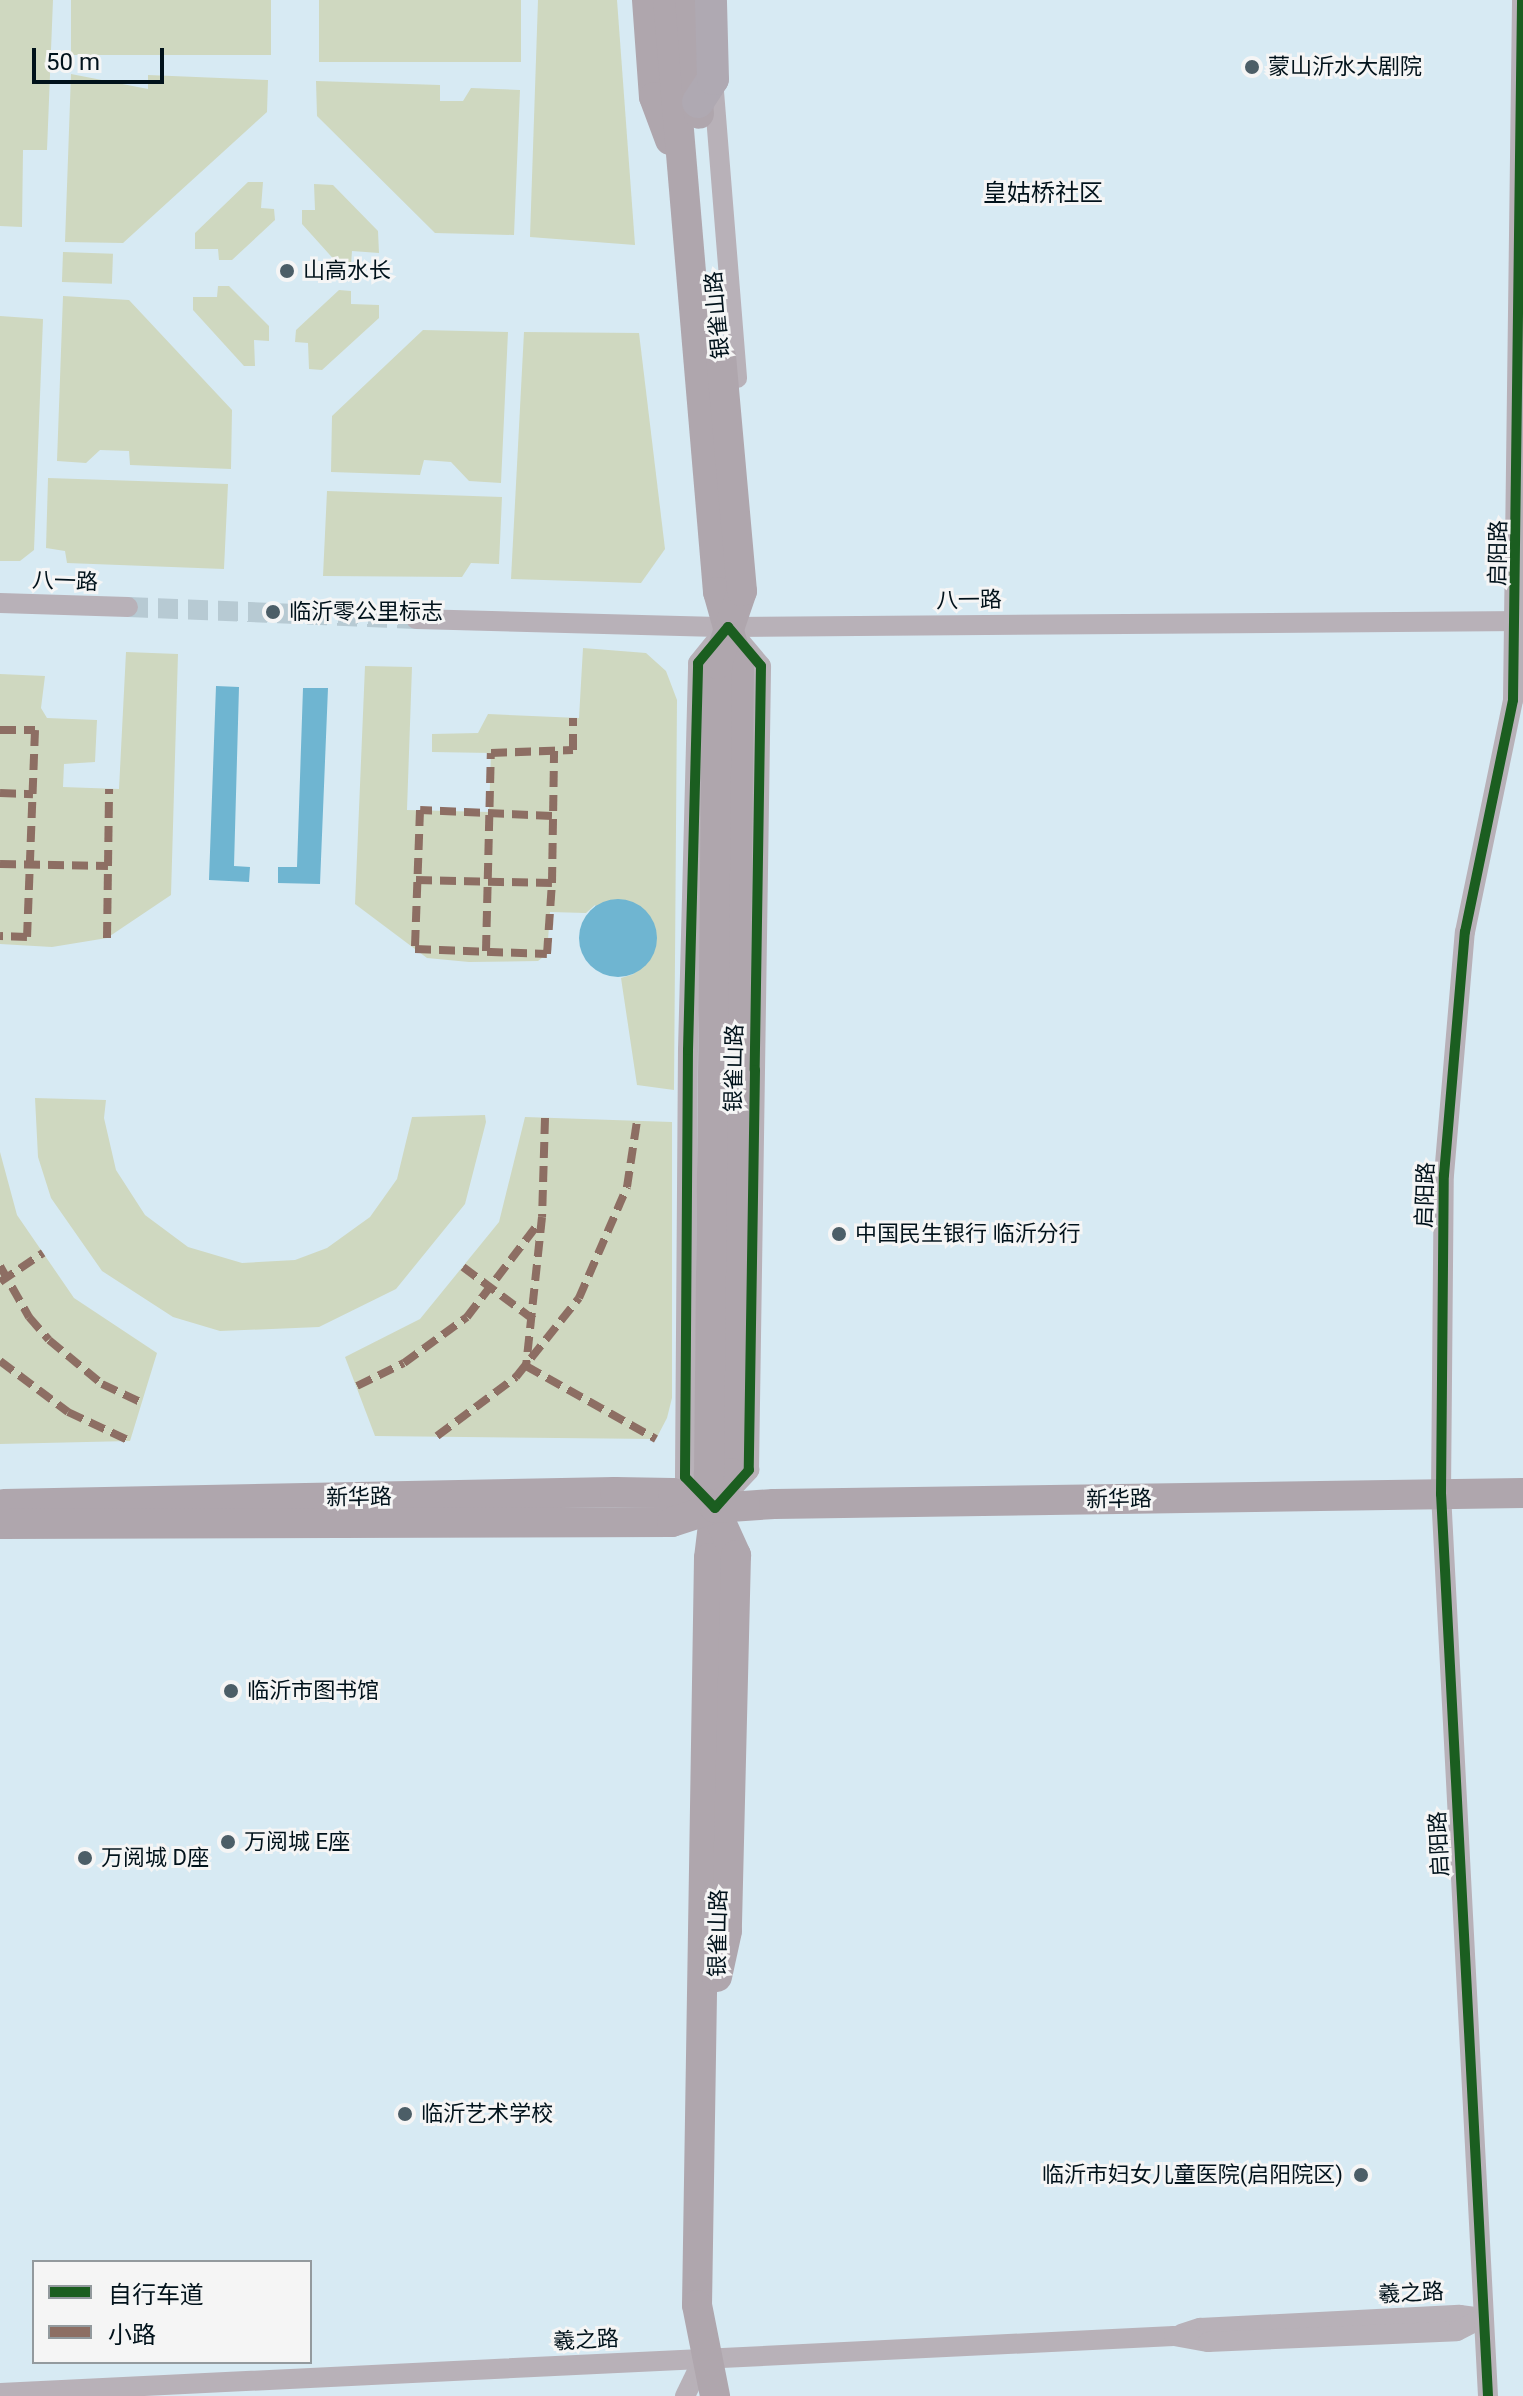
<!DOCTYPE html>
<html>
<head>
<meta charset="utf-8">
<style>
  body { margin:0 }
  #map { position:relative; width:1523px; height:2396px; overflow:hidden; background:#d7eaf3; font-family:Roboto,"Noto Sans SC",sans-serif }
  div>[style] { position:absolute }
  .green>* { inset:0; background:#cfd8c0; transform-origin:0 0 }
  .water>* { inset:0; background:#6fb5d1 }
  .round { border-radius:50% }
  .street-tunnel>* { height:20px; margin-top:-10px; transform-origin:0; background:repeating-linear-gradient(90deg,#b7cad3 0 20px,transparent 0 30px) }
  .street>* { height:20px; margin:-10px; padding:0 10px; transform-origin:10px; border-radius:10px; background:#b8b1b8 }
  .secondary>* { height:30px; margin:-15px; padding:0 15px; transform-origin:15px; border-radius:15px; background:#afa6ad }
  .primary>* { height:32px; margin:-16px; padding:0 16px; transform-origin:16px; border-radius:16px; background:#afa9b2 }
  .quiet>* { height:8px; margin-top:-4px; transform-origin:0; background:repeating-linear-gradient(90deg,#8d6e63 0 16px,transparent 0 24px) }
  .cycleway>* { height:10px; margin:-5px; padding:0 5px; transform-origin:5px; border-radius:5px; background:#1b5e20 }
  .dots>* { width:22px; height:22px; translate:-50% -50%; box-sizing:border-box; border:4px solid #f5f5f5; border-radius:50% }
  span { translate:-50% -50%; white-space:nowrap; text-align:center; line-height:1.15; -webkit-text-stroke:6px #f5f5f5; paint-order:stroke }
  .poi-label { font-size:22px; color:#01121b }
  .left { translate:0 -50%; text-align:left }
  .right { translate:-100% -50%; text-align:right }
  .street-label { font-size:22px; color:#01121b }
  .neighbourhood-label { font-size:24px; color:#01121b }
  .legend { position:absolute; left:32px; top:2260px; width:280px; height:104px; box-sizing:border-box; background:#f5f5f5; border:2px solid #939a9e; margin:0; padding:10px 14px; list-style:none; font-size:24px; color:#01121b }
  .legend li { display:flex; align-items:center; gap:16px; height:40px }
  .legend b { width:40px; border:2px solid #939a9e }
  .scale { position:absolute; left:32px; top:48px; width:132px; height:36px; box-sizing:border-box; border:4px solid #01121b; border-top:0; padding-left:10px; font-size:24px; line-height:28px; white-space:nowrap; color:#01121b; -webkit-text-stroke:6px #f5f5f5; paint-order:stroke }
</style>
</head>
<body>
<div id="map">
  <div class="green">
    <div style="clip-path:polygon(0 0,53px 0,47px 150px,23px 150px,22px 227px,0 226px)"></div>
    <div style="left:71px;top:0;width:200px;height:55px"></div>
    <div style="left:319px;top:0;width:202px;height:62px"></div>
    <div style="clip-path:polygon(538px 0,617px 0,635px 245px,530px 237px)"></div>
    <div style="clip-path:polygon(71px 74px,148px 89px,148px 75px,268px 80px,267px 112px,123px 243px,65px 242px)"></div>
    <div style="clip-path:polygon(316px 81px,440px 85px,440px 101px,463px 101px,471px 88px,520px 90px,514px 235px,435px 233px,317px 116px)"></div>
    <div style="clip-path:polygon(248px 182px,263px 182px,261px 208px,274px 209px,275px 220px,232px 260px,219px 260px,218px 249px,195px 249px,195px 233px)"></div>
    <div style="clip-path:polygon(314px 184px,333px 185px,378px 231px,379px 253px,352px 251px,351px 265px,338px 264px,302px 224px,302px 210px,315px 210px)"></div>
    <div style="left:63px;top:252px;width:50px;height:30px;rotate:2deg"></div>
    <div style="clip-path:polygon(218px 286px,229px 286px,269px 326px,269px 341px,254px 340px,255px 366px,244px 366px,193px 310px,193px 297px,217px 297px)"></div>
    <div style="clip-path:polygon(339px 290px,351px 291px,351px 304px,379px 305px,379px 318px,322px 370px,309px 369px,308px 343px,295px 342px,296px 330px)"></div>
    <div style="clip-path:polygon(63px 296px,129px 300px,232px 410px,231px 469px,130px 465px,129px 451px,100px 450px,86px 463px,57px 461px)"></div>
    <div style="clip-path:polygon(0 316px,43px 319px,34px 550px,20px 561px,0 561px)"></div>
    <div style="clip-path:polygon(423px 330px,508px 332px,501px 483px,469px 481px,451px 462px,424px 460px,420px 475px,331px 472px,332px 416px)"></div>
    <div style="clip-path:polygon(524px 332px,639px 333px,665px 549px,641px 583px,511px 579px)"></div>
    <div style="clip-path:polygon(48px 478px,228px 484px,224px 569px,67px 563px,65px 551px,46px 548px)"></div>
    <div style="clip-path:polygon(327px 491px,502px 497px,499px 564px,471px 563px,462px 577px,323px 576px)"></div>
    <div style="clip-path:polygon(583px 648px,646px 653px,666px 671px,677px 700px,674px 1090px,637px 1085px,621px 978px,634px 974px,595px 905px,586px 913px,550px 912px,547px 954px,538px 961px,469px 962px,427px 958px,355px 904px,365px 666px,412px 667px,407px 810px,489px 812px,491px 753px,432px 752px,432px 734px,478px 733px,488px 714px,579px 718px)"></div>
    <div style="clip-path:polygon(126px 652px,178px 654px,171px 895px,107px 938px,52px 947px,0 944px,0 674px,45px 676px,41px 708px,47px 718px,97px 720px,95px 762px,64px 764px,63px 787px,119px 789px)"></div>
    <div style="clip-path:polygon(35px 1098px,106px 1100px,104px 1118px,116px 1170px,145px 1215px,188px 1247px,242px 1263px,295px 1260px,327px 1248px,370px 1217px,397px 1179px,412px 1117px,485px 1115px,486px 1122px,465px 1204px,396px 1289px,319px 1327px,220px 1331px,173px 1317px,102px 1271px,51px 1198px,38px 1157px)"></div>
    <div style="clip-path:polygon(525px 1117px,672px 1122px,672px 1398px,667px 1418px,656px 1439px,375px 1436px,345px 1357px,420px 1319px,499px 1222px)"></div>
    <div style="clip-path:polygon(0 1152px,17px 1215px,74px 1298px,157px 1353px,130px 1441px,0 1444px)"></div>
  </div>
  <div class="water">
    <div style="clip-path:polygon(216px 686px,239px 687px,234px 866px,250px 867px,249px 882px,209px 880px)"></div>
    <div style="clip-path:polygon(303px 688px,328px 688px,320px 884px,278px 883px,278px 867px,297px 867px)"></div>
    <div class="round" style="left:579px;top:899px;width:78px;height:78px"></div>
  </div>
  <div class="street-tunnel">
    <div style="left:128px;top:607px;width:288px;rotate:2.4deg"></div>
  </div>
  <div class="street">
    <div style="left:713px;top:79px;width:300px;rotate:85.4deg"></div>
    <div style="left:0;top:603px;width:128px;rotate:1.8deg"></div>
    <div style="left:416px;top:619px;width:312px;rotate:1.5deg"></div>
    <div style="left:728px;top:627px;width:795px;rotate:-0.43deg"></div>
    <div style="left:727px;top:1494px;width:33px;rotate:-47deg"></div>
    <div style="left:749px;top:1470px;width:804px;rotate:-89.14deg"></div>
    <div style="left:761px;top:666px;width:39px;rotate:-130deg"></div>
    <div style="left:711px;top:1504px;width:37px;rotate:-134deg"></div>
    <div style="left:685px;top:1477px;width:427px;rotate:-89.6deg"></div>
    <div style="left:688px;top:1050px;width:387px;rotate:-88.5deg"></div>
    <div style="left:698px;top:663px;width:36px;rotate:-51deg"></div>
    <div style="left:1181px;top:2334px;width:20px;rotate:-18deg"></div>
    <div style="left:1200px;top:2328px;width:260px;rotate:-2.9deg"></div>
    <div style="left:1460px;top:2315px;width:23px;rotate:7deg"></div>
    <div style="left:0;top:2393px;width:1175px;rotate:-2.78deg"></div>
    <div style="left:1174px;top:2336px;width:35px;rotate:10deg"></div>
    <div style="left:1208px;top:2342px;width:249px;rotate:-2.5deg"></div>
    <div style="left:1457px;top:2331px;width:29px;rotate:-27deg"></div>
    <div style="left:685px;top:2396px;width:41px;rotate:-64.1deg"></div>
    <div style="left:1488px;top:2396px;width:903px;rotate:-92.98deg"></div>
    <div style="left:1441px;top:1494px;width:319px;rotate:-89.5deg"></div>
    <div style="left:1444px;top:1175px;width:244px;rotate:-85.1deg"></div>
    <div style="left:1465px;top:932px;width:237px;rotate:-78.3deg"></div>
    <div style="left:1513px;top:700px;width:700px;rotate:-89.26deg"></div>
  </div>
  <div class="secondary">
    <div style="left:647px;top:0;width:97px;rotate:85.9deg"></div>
    <div style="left:654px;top:97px;width:46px;rotate:69.6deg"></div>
    <div style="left:668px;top:0;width:594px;rotate:85.17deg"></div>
    <div style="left:718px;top:592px;width:77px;rotate:74.2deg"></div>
    <div style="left:739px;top:666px;width:807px;rotate:90.57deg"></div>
    <div style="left:731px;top:1473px;width:38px;rotate:115deg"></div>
    <div style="left:715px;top:1508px;width:50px;rotate:96.8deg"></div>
    <div style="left:709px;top:1558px;width:747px;rotate:90.92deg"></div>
    <div style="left:697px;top:2305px;width:93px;rotate:78.8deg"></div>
    <div style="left:690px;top:0;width:114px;rotate:85.5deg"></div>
    <div style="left:4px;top:1504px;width:611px;rotate:-1.13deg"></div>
    <div style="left:615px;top:1492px;width:58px;rotate:1deg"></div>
    <div style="left:673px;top:1493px;width:45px;rotate:19.7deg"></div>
    <div style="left:715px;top:1507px;width:33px;rotate:-101deg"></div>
    <div style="left:709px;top:1475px;width:811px;rotate:-89.43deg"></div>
    <div style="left:717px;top:664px;width:77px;rotate:-71.1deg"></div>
    <div style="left:742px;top:591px;width:235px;rotate:-95.1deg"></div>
    <div style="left:715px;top:1509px;width:51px;rotate:65.5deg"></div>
    <div style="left:736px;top:1555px;width:376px;rotate:91.4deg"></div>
    <div style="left:727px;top:1931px;width:47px;rotate:102.3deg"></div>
    <div style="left:0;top:1524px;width:672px;rotate:-0.17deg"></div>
    <div style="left:672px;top:1522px;width:45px;rotate:-18deg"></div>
    <div style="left:715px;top:1508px;width:59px;rotate:-3.9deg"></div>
    <div style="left:774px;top:1504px;width:749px;rotate:-0.84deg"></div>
  </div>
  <div class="primary">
    <div style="left:698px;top:102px;width:27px;rotate:-57deg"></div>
    <div style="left:713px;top:79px;width:79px;rotate:-91.5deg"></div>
  </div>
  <div class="quiet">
    <div style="left:0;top:730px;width:35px"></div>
    <div style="left:35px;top:730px;width:207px;rotate:92.2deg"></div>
    <div style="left:27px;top:937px;width:27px;rotate:-178deg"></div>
    <div style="left:0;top:793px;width:33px;rotate:2deg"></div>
    <div style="left:552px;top:816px;width:132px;rotate:-177.4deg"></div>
    <div style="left:420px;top:810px;width:139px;rotate:92.1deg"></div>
    <div style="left:415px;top:949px;width:132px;rotate:2.2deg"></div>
    <div style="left:547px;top:954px;width:71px;rotate:-86deg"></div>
    <div style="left:552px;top:883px;width:132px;rotate:-89.1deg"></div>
    <div style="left:0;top:864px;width:108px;rotate:1.1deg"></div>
    <div style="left:416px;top:880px;width:136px;rotate:1.3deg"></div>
    <div style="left:107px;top:938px;width:149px;rotate:-89.2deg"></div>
    <div style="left:486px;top:951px;width:198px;rotate:-88.6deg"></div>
    <div style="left:491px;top:753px;width:82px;rotate:-2.1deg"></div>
    <div style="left:573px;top:750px;width:32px;rotate:-90deg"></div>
    <div style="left:545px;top:1118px;width:99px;rotate:91.7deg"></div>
    <div style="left:542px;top:1217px;width:150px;rotate:96.1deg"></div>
    <div style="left:526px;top:1366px;width:149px;rotate:29.3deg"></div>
    <div style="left:0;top:1266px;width:59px;rotate:60.4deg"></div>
    <div style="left:29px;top:1317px;width:30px;rotate:49deg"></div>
    <div style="left:49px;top:1340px;width:69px;rotate:39.7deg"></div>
    <div style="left:102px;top:1384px;width:42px;rotate:25.3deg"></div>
    <div style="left:463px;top:1267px;width:89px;rotate:36.7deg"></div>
    <div style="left:0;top:1282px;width:52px;rotate:-34deg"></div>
    <div style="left:0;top:1361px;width:85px;rotate:36.9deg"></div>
    <div style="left:68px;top:1412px;width:68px;rotate:25.1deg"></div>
    <div style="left:357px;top:1386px;width:52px;rotate:-26.1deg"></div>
    <div style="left:404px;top:1363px;width:78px;rotate:-36.1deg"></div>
    <div style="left:467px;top:1317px;width:117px;rotate:-52.6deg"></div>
    <div style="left:437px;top:1436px;width:99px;rotate:-36.8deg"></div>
    <div style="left:516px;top:1377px;width:101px;rotate:-51.4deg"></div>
    <div style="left:579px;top:1298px;width:121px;rotate:-66.6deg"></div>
    <div style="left:627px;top:1187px;width:67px;rotate:-81.4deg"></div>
  </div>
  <div class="cycleway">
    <div style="left:728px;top:627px;width:51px;rotate:49.8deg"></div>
    <div style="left:761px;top:666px;width:404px;rotate:90.9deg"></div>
    <div style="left:755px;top:1070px;width:400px;rotate:90.9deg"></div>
    <div style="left:749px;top:1470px;width:51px;rotate:131.8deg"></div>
    <div style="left:715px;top:1508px;width:43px;rotate:-134.1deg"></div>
    <div style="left:685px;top:1477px;width:427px;rotate:-89.6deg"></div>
    <div style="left:688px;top:1050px;width:387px;rotate:-88.5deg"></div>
    <div style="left:698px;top:663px;width:47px;rotate:-50.2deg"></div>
    <div style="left:1488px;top:2396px;width:903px;rotate:-92.98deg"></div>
    <div style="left:1441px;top:1494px;width:319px;rotate:-89.5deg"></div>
    <div style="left:1444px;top:1175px;width:244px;rotate:-85.1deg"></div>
    <div style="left:1465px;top:932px;width:237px;rotate:-78.3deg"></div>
    <div style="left:1513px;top:700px;width:700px;rotate:-89.26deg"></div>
  </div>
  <div class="dots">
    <div style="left:1252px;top:67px;background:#4c5e67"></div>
    <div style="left:287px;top:271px;background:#4c5e67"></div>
    <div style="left:273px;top:612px;background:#4c5e67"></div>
    <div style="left:839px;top:1234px;background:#4c5e67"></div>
    <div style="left:231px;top:1691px;background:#4c5e67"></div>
    <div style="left:228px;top:1842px;background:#4c5e67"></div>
    <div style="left:85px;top:1858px;background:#4c5e67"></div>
    <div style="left:405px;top:2114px;background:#4c5e67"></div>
    <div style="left:1361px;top:2175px;background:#4c5e67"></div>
  </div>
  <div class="poi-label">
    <span class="left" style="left:1268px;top:67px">蒙山沂水大剧院</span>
    <span class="left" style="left:303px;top:271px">山高水长</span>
    <span class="left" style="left:289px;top:612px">临沂零公里标志</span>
    <span class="left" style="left:855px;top:1234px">中国民生银行 临沂分行</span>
    <span class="left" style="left:247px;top:1691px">临沂市图书馆</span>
    <span class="left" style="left:244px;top:1842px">万阅城 E座</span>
    <span class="left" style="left:101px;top:1858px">万阅城 D座</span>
    <span class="left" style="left:421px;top:2114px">临沂艺术学校</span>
    <span class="right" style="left:1343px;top:2175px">临沂市妇女儿童医院(启阳院区)</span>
  </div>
  <div class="street-label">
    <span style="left:717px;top:315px;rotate:-95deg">银雀山路</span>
    <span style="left:1498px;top:553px;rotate:-89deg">启阳路</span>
    <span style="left:65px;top:581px;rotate:2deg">八一路</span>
    <span style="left:969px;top:600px;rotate:-1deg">八一路</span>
    <span style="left:734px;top:1068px;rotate:-89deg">银雀山路</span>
    <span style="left:1425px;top:1195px;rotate:-88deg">启阳路</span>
    <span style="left:359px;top:1497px;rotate:-1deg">新华路</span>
    <span style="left:1119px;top:1499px;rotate:-1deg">新华路</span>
    <span style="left:1439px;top:1844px;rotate:-93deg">启阳路</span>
    <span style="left:718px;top:1933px;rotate:-89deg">银雀山路</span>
    <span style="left:1411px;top:2293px;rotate:-3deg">羲之路</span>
    <span style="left:586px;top:2340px;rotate:-3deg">羲之路</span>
  </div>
  <div class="neighbourhood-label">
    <span style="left:1043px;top:194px">皇姑桥社区</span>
  </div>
  <ul class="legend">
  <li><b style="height:10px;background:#1b5e20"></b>自行车道</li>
  <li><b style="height:10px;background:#8d6e63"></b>小路</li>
  </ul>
  <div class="scale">50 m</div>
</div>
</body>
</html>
